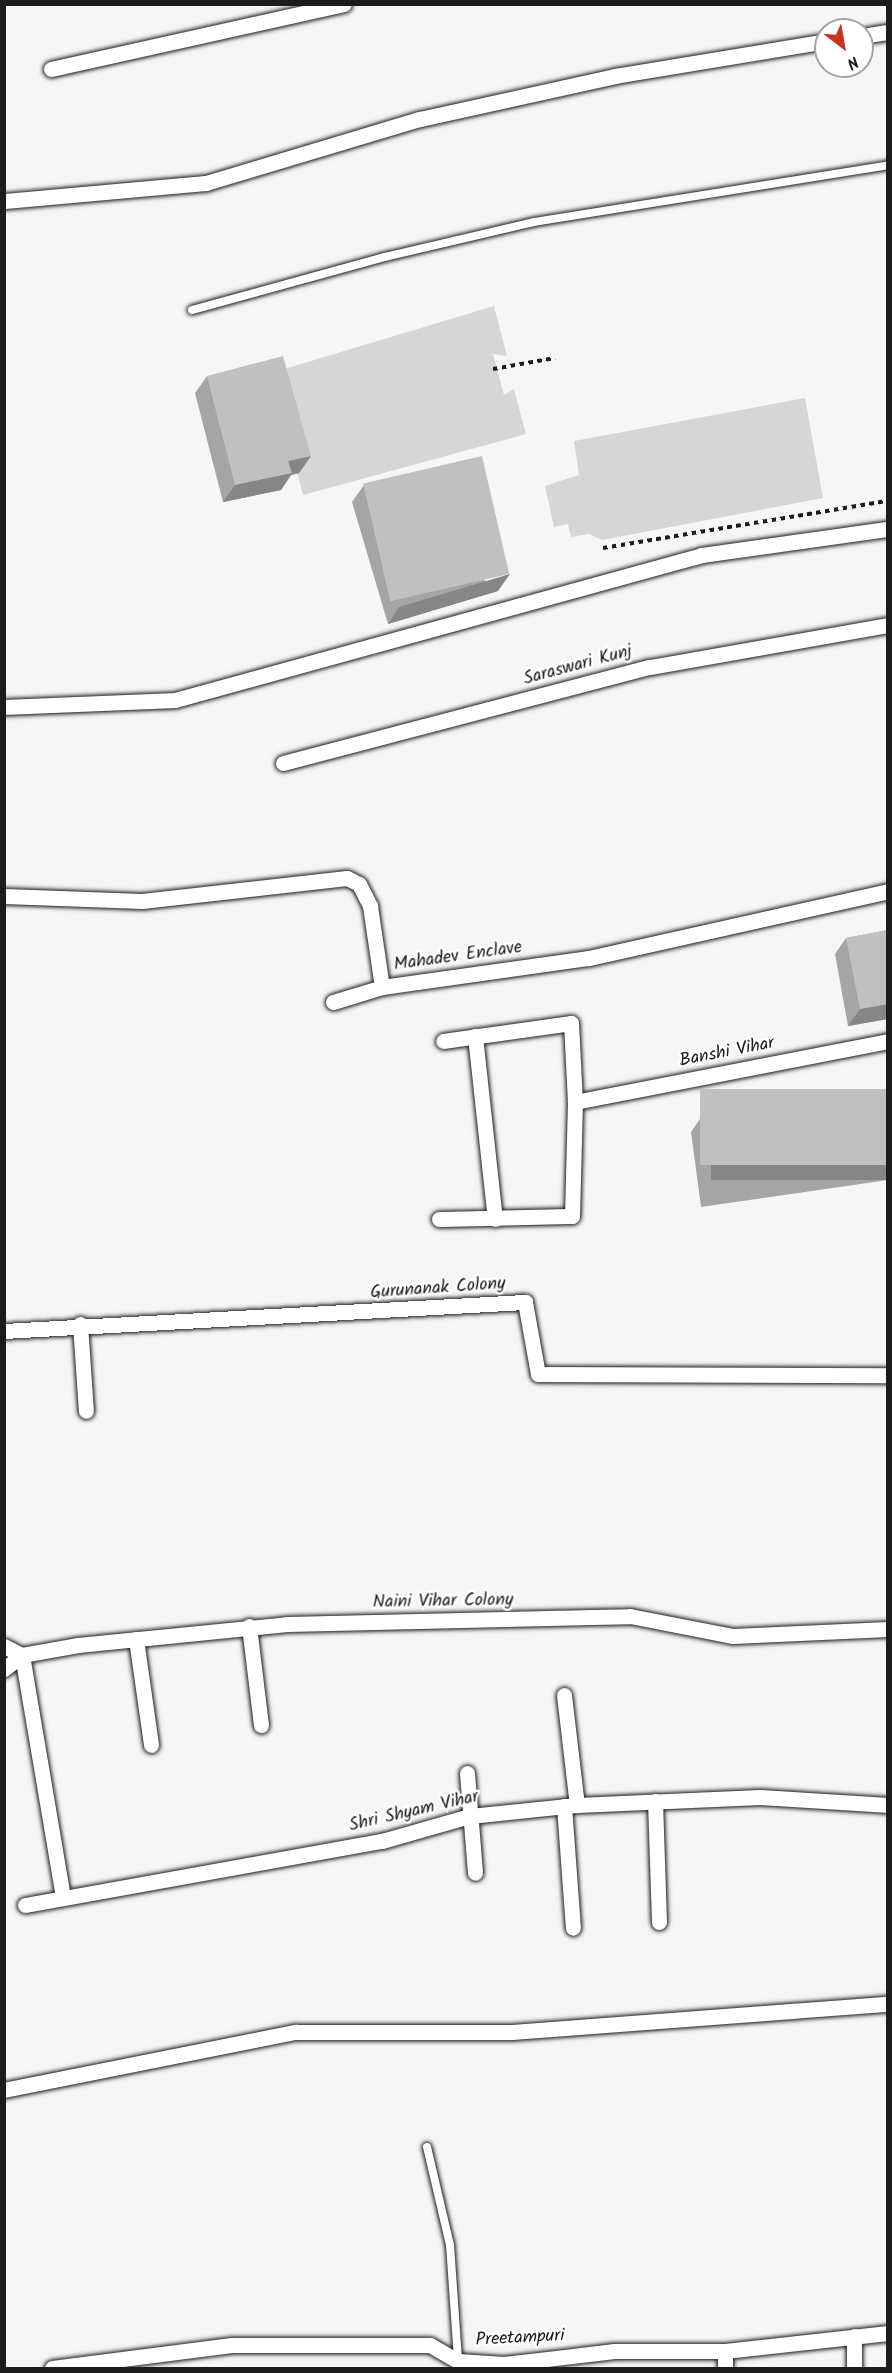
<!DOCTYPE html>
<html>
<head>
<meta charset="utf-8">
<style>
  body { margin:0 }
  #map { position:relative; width:892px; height:2373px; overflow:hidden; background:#f6f6f6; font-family:Kalam,sans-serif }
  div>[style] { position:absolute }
  .green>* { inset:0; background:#d6d6d6 }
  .path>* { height:4px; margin-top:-2px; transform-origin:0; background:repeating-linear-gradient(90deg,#1c1c1c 0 4.5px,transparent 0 9px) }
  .roads { filter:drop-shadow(0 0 2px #1c1c1c) drop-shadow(0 0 2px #1c1c1c) }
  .service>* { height:8px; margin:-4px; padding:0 4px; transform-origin:4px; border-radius:4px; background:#fff }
  .minor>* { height:15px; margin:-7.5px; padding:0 7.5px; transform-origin:7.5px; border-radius:7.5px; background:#fff }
  .wall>* { inset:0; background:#a5a5a5 }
  .shaded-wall>* { inset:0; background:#868686; transform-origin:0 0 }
  .building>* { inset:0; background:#c0c0c0; transform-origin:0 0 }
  span { translate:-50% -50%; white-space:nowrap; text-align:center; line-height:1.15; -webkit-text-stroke:4.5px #fff; paint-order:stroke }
  .street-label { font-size:18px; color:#1c1c1c }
  .frame { position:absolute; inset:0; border:6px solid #1c1c1c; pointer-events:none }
  .north { position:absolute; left:814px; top:18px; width:60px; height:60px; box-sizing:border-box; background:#fff; border:2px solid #a4a4a4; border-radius:50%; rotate:149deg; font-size:16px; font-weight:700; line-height:24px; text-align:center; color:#1c1c1c }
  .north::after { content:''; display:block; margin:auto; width:21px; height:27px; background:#c8321e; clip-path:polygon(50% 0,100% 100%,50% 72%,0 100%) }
</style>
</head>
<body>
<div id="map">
  <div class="green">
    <div style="clip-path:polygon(494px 306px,507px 356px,493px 354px,504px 395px,514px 389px,526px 434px,303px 495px,271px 373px)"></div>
    <div style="clip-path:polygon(805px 398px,823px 498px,602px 540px,589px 534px,571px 537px,568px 524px,554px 527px,545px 486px,579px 475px,574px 441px)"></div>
  </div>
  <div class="path">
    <div style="left:493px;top:369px;width:63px;rotate:-10.1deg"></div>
    <div style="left:603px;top:548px;width:289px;rotate:-9.4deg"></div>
  </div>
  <div class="roads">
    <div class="service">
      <div style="left:192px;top:310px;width:200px;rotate:-15.4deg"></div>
      <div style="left:385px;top:257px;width:153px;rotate:-13.2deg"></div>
      <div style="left:534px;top:222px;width:359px;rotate:-9.1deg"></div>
      <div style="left:427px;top:2147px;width:101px;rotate:76.8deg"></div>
      <div style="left:450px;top:2245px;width:115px;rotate:86deg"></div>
    </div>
    <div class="minor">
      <div style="left:862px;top:36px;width:26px;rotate:-9deg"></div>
      <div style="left:51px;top:69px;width:300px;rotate:-12.5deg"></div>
      <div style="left:4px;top:201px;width:203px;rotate:-5.1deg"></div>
      <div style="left:206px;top:183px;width:223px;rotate:-16.7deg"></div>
      <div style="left:420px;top:119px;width:200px;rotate:-12.4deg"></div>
      <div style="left:615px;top:76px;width:214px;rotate:-9.4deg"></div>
      <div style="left:4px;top:707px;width:171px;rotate:-2.3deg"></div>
      <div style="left:175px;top:700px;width:547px;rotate:-15.38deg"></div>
      <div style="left:702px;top:555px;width:188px;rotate:-8deg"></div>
      <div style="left:283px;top:763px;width:379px;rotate:-14.7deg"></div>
      <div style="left:650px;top:667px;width:242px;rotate:-10deg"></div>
      <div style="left:4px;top:896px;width:138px;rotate:2.1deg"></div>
      <div style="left:142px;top:901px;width:206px;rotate:-6.4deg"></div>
      <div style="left:347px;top:878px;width:13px;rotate:27deg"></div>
      <div style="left:359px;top:884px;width:25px;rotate:63deg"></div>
      <div style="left:370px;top:906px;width:82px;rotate:81.6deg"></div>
      <div style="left:382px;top:987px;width:209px;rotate:-8deg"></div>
      <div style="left:589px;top:958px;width:306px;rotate:-12.6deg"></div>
      <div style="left:333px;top:1002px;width:51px;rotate:-17deg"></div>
      <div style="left:475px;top:1036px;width:184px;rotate:83.8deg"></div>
      <div style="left:575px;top:1102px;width:319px;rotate:-11deg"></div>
      <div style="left:439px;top:1219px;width:133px;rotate:-1.3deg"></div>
      <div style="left:572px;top:1216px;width:114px;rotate:-88.5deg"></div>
      <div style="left:575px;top:1102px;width:79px;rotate:-92.9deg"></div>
      <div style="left:571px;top:1023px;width:129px;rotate:172deg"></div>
      <div style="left:80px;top:1324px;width:87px;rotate:86.1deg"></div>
      <div style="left:4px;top:1331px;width:522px;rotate:-3.19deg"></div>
      <div style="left:525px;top:1302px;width:73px;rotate:79.8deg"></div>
      <div style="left:538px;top:1374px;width:350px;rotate:0.2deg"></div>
      <div style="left:249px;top:1626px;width:100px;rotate:83.1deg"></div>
      <div style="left:136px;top:1639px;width:107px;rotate:81.9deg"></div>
      <div style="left:4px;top:1646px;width:20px;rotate:27deg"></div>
      <div style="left:22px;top:1655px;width:246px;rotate:80.4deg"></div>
      <div style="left:4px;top:1669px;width:23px;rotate:-38deg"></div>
      <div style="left:22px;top:1655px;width:57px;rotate:-10.1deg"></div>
      <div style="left:78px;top:1645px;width:210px;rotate:-5.7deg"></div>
      <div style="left:287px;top:1624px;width:343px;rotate:-1.3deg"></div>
      <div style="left:630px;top:1616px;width:105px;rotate:11deg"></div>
      <div style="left:733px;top:1636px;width:155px;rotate:-2.6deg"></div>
      <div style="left:564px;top:1695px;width:111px;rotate:83.3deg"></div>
      <div style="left:467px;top:1773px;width:100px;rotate:85.4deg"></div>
      <div style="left:655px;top:1801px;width:121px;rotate:88.1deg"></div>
      <div style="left:564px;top:1806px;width:122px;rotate:85.8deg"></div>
      <div style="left:25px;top:1905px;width:363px;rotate:-10.2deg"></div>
      <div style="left:382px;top:1841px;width:91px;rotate:-15.9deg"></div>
      <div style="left:470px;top:1816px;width:108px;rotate:-5.9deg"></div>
      <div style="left:577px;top:1805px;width:183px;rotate:-2.5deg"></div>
      <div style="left:760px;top:1797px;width:128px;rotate:3.6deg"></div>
      <div style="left:4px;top:2090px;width:297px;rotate:-11.3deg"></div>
      <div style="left:295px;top:2032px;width:217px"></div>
      <div style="left:512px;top:2032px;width:377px;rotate:-4.3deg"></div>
      <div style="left:854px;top:2336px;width:32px;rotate:90deg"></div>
      <div style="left:52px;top:2368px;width:181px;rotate:-7.3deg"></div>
      <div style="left:232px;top:2345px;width:198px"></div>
      <div style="left:430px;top:2345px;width:32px;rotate:30deg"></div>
      <div style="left:458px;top:2361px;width:46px;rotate:3.7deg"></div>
      <div style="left:504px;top:2364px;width:111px;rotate:-6.7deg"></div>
      <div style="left:614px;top:2351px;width:111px"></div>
      <div style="left:725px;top:2351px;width:164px;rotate:-6.3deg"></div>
      <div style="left:725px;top:2368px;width:17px;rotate:-90deg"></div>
    </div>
  </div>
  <div class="wall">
    <div style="clip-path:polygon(207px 376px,311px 456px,299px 473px,291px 475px,281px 490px,223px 502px,195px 393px)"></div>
    <div style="clip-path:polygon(364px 485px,498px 591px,388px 624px,352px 502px)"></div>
    <div style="clip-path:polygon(888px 930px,888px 1019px,848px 1026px,835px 954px,846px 938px)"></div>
    <div style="clip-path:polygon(888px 1089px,888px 1180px,701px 1207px,691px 1132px,702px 1116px)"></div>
  </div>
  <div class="shaded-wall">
    <div style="clip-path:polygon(311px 456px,299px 473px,291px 475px,281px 490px,223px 502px,235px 485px,288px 461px)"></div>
    <div style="clip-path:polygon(510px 574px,498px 591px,388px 624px,399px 607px)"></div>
    <div style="clip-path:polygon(888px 1004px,888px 1019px,848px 1026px,860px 1009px)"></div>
    <div style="left:888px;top:1165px;width:15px;height:177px;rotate:90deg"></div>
  </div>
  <div class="building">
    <div style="clip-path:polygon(283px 356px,311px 456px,288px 461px,292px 473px,235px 485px,207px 376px)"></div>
    <div style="left:482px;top:456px;width:121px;height:122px;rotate:77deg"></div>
    <div style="clip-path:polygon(888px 930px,888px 1004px,860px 1009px,846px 938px)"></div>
    <div style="left:888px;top:1089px;width:76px;height:188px;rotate:90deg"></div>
  </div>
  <div class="street-label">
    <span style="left:578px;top:666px;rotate:-15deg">Saraswari Kunj</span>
    <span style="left:458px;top:957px;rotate:-8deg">Mahadev Enclave</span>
    <span style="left:727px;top:1053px;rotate:-11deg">Banshi Vihar</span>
    <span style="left:438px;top:1289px;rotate:-4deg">Gurunanak Colony</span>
    <span style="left:443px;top:1602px;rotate:-1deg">Naini Vihar Colony</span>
    <span style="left:414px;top:1812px;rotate:-13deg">Shri Shyam Vihar</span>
    <span style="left:520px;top:2339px;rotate:-3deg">Preetampuri</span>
  </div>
  <div class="frame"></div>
  <div class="north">N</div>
</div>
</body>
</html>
